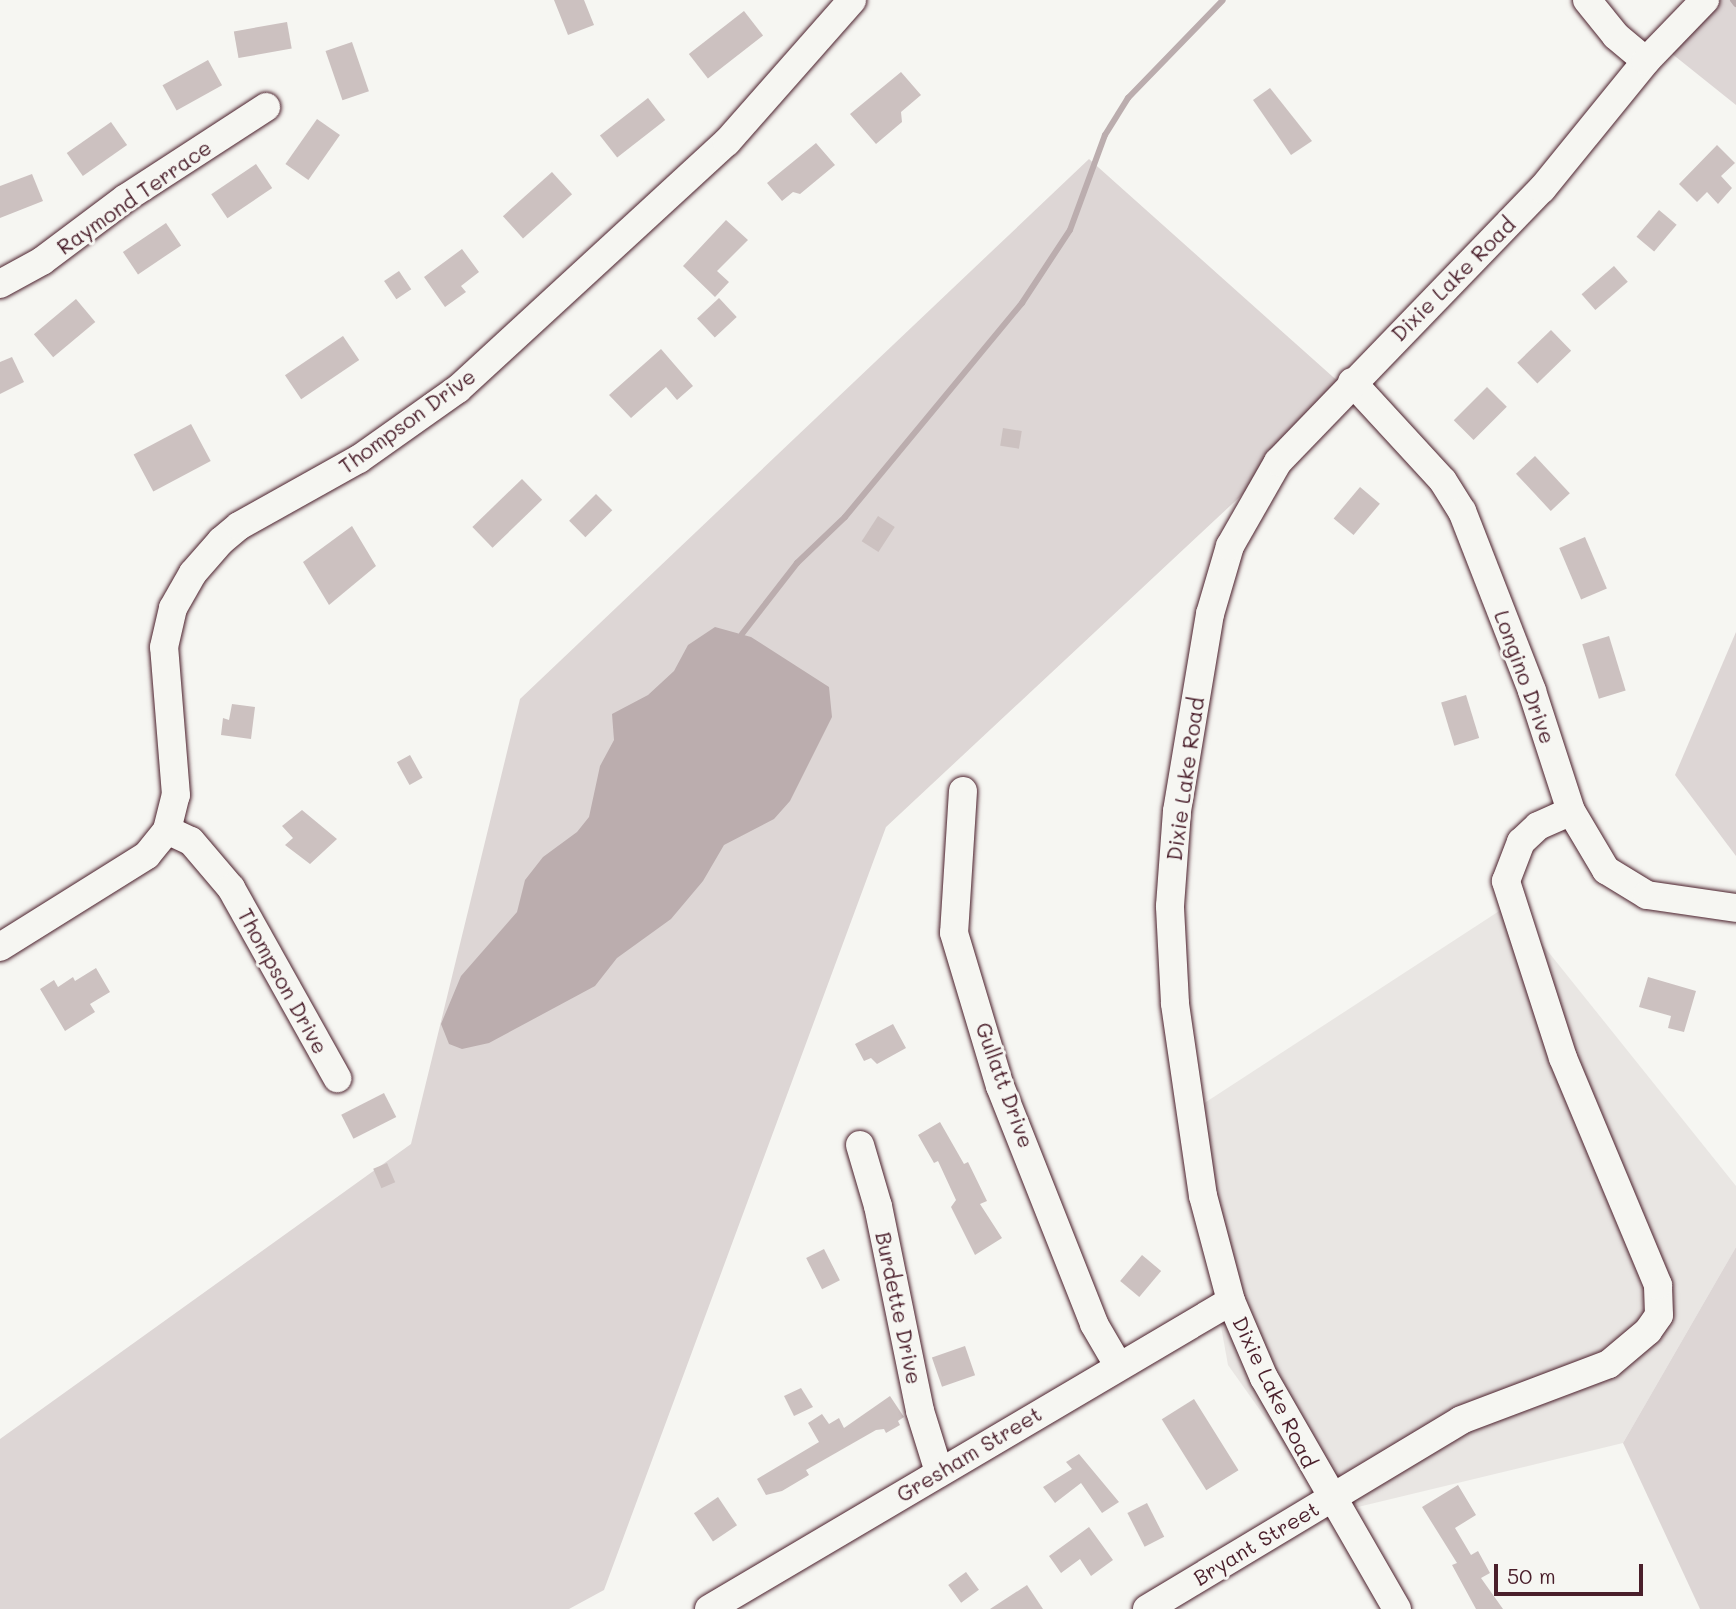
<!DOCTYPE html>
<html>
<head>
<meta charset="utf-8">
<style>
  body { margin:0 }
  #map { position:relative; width:1736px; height:1609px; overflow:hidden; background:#f6f6f2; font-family:Mali,sans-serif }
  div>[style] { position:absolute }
  .built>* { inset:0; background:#e9e6e3 }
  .green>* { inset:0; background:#ddd6d5 }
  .water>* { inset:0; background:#bbadae }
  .stream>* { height:6px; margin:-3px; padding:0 3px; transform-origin:3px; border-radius:3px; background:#bbadae }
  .building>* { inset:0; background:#ccc1c0; transform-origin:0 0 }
  .roads { filter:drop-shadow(0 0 2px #4a1f2b) drop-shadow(0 0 2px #4a1f2b) }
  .minor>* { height:28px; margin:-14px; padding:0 14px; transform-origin:14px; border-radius:14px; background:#f6f6f2 }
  span { translate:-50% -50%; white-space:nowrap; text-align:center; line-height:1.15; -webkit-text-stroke:6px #f6f6f2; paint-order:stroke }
  .street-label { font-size:21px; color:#4a1f2b }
  .scale { position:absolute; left:1494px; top:1564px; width:149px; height:32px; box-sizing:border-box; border:4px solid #4a1f2b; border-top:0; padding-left:9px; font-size:21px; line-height:24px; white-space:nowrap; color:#4a1f2b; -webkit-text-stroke:5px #f6f6f2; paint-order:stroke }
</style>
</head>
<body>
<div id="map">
  <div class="built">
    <div style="clip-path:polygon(1510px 904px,1736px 1186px,1736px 1247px,1623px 1443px,1333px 1513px,1228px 1365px,1183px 1117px)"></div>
  </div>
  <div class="green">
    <div style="clip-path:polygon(1701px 0,1736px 0,1736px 105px,1656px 41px)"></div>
    <div style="clip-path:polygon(1089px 159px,1351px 393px,886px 827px,604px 1590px,569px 1609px,0 1609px,0 1439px,411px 1144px,520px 699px)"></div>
    <div style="clip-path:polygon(1736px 632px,1736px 856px,1675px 775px)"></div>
    <div style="clip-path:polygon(1736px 1247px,1736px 1609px,1700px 1609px,1623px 1443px)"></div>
  </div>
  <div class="water">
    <div style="clip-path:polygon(715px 627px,751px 637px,829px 687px,832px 717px,790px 801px,774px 819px,724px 845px,703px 881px,671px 919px,617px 958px,595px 986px,489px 1043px,462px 1049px,449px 1044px,441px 1024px,461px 976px,517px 912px,525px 880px,543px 857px,577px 832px,589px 817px,600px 766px,614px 740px,612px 714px,648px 695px,674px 671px,688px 645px)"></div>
  </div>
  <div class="stream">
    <div style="left:1733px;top:0;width:5px;rotate:53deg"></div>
    <div style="left:742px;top:634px;width:90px;rotate:-52.2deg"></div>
    <div style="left:797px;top:563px;width:66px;rotate:-43.8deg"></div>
    <div style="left:845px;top:517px;width:278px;rotate:-50.4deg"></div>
    <div style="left:1022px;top:303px;width:87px;rotate:-56.7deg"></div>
    <div style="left:1070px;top:230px;width:101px;rotate:-69.8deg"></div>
    <div style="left:1105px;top:135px;width:44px;rotate:-58.1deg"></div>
    <div style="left:1128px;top:98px;width:136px;rotate:-45.9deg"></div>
  </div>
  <div class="building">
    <div style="clip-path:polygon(554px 0,584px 0,594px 25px,568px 35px)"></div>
    <div style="left:744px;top:11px;width:31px;height:70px;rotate:52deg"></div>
    <div style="left:287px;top:22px;width:27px;height:54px;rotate:80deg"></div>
    <div style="left:352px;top:42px;width:52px;height:28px;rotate:71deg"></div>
    <div style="left:208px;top:60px;width:29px;height:52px;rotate:61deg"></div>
    <div style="clip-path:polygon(901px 72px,921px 95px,901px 112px,902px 122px,876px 144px,850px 114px)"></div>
    <div style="clip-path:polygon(1270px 88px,1312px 141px,1291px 155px,1253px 100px)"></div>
    <div style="left:648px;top:98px;width:28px;height:61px;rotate:52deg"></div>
    <div style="left:317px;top:119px;width:28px;height:55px;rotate:35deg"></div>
    <div style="left:111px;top:122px;width:28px;height:54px;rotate:55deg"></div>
    <div style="clip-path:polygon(816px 143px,835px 165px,800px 194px,793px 192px,782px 201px,767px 183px)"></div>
    <div style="clip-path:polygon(1717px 145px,1735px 163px,1721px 176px,1732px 188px,1718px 204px,1707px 192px,1697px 202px,1679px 184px)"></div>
    <div style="left:256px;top:164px;width:29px;height:54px;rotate:56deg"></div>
    <div style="left:552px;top:172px;width:30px;height:66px;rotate:48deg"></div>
    <div style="clip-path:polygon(32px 174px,43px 201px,0 218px,0 186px)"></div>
    <div style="left:1659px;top:210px;width:23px;height:35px;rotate:40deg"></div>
    <div style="clip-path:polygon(726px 220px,748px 240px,717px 271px,729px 282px,715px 297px,683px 266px)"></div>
    <div style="left:166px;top:223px;width:27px;height:52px;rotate:56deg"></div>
    <div style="clip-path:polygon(462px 249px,479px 272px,461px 286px,466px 292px,445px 307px,424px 277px)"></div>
    <div style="left:1614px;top:266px;width:21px;height:43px;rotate:49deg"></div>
    <div style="left:399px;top:271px;width:22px;height:18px;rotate:56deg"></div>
    <div style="left:719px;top:298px;width:26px;height:30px;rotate:47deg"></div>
    <div style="left:76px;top:299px;width:30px;height:55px;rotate:50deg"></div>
    <div style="left:1551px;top:330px;width:29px;height:47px;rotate:46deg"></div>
    <div style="left:343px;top:336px;width:29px;height:70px;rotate:56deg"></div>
    <div style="clip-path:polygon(661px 349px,693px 386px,677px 400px,666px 387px,631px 418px,609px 395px)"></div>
    <div style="clip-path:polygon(12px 357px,24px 382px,0 394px,0 362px)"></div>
    <div style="left:1487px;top:387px;width:28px;height:47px;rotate:45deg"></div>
    <div style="left:191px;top:424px;width:42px;height:65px;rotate:62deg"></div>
    <div style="left:1003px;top:428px;width:19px;height:18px;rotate:9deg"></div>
    <div style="left:1535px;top:456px;width:51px;height:26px;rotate:47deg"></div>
    <div style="left:522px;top:479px;width:29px;height:69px;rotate:46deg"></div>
    <div style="left:1360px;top:487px;width:26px;height:41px;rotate:40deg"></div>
    <div style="left:596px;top:494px;width:23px;height:38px;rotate:45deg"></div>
    <div style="left:878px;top:516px;width:20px;height:30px;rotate:33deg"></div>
    <div style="clip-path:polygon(352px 526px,376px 566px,329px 605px,303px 562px)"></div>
    <div style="left:1585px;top:537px;width:56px;height:28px;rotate:67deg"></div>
    <div style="left:1609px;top:636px;width:57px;height:28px;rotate:73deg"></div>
    <div style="left:1466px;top:695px;width:45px;height:26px;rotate:73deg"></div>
    <div style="clip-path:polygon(232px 704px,255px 707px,251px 739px,221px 735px,223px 718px,229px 720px)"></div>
    <div style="left:410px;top:755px;width:26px;height:15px;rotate:61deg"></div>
    <div style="clip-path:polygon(302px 810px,337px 839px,310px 864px,285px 845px,293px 838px,282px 826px)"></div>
    <div style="clip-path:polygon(96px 968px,110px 992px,90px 1004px,95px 1012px,65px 1031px,40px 989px,54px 980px,58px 987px,73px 977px,75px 981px)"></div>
    <div style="clip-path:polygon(1648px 977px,1696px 991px,1684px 1032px,1668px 1028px,1671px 1016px,1639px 1007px)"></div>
    <div style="clip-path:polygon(893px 1024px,906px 1048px,877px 1064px,871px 1058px,864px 1061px,855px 1044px)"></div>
    <div style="left:384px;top:1093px;width:27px;height:48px;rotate:63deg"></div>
    <div style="clip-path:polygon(940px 1122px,964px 1164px,968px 1162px,987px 1201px,980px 1204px,1002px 1238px,975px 1255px,951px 1207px,956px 1200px,938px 1161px,934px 1163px,918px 1135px)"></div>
    <div style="left:387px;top:1163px;width:21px;height:15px;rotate:67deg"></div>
    <div style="left:824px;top:1249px;width:35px;height:20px;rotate:63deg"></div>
    <div style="left:1142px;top:1255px;width:25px;height:34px;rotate:40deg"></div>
    <div style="left:965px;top:1346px;width:31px;height:35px;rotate:71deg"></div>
    <div style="clip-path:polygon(801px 1388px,813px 1407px,794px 1416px,784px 1396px)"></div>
    <div style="clip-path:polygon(890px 1396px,904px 1417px,898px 1421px,900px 1425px,886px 1433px,884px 1429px,876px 1430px,806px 1470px,809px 1475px,782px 1491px,766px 1495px,757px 1479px,819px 1442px,808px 1423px,822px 1414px,829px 1424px,839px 1418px,844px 1428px)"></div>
    <div style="left:1194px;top:1399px;width:84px;height:38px;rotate:58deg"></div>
    <div style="clip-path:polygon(1079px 1454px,1119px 1502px,1102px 1513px,1081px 1483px,1055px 1503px,1043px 1487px,1072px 1469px,1066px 1462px)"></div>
    <div style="clip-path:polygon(1458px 1485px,1476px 1515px,1455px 1528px,1471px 1555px,1478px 1551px,1490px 1573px,1481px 1578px,1503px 1609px,1476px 1609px,1452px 1565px,1457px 1563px,1422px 1507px)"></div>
    <div style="left:718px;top:1497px;width:34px;height:29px;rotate:56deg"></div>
    <div style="left:1147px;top:1503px;width:38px;height:22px;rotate:63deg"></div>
    <div style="clip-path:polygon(1089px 1527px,1113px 1560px,1091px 1576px,1080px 1559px,1061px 1573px,1049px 1556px)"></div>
    <div style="left:966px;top:1572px;width:22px;height:22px;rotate:54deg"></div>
    <div style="clip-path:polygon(1027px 1585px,1043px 1609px,990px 1609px)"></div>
  </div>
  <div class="roads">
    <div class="minor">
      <div style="left:1587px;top:0;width:46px;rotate:51.1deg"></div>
      <div style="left:1616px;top:36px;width:39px;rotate:40deg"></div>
      <div style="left:0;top:284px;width:48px;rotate:-28.7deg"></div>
      <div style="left:42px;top:261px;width:105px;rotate:-36.9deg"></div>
      <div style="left:126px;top:198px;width:167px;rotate:-33deg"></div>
      <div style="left:1352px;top:382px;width:134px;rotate:47.4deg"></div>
      <div style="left:1443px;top:481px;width:36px;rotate:58deg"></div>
      <div style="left:1462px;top:511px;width:193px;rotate:68.7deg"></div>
      <div style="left:1532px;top:691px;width:126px;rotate:72deg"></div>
      <div style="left:1571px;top:811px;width:69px;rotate:59.3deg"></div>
      <div style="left:1606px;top:870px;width:48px;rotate:31.4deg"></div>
      <div style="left:1647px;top:895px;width:90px;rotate:8.3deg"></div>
      <div style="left:963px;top:791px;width:142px;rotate:93.6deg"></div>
      <div style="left:954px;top:933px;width:160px;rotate:73.3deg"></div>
      <div style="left:1000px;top:1086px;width:256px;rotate:68.4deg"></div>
      <div style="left:1094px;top:1324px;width:48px;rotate:59.7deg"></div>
      <div style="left:167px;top:830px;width:26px;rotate:25deg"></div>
      <div style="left:191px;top:841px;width:62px;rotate:49.6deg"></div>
      <div style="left:231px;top:888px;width:218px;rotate:60.8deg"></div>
      <div style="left:0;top:947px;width:173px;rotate:-32deg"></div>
      <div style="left:147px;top:855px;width:32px;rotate:-51deg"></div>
      <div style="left:167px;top:830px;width:36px;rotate:-76deg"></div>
      <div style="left:176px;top:795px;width:148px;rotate:-94.6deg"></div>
      <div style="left:164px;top:647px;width:40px;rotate:-77deg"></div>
      <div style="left:173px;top:608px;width:40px;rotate:-60.3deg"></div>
      <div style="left:193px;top:573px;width:43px;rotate:-48.8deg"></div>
      <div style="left:221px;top:541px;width:23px;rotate:-40deg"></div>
      <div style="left:239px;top:526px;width:137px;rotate:-29.2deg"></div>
      <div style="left:359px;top:459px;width:121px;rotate:-35.3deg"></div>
      <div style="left:458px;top:389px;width:365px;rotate:-42.6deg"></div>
      <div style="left:727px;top:142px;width:189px;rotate:-48.6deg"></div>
      <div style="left:860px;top:1145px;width:64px;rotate:73.6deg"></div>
      <div style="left:878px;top:1206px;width:209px;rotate:78.4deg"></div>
      <div style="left:920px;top:1411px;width:64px;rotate:72.7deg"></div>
      <div style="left:709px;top:1609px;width:606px;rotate:-30.54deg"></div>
      <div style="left:1147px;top:1609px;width:366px;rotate:-31deg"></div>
      <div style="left:1461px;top:1420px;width:158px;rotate:-20.7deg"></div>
      <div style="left:1609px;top:1364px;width:51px;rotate:-40.2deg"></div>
      <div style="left:1648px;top:1331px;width:19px;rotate:-55deg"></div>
      <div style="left:1659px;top:1315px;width:30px;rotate:-92deg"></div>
      <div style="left:1658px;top:1285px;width:246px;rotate:-112.7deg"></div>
      <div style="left:1563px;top:1058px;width:186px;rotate:-107.9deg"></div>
      <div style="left:1506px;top:881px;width:42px;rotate:-69deg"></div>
      <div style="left:1521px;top:842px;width:23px;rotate:-43deg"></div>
      <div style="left:1538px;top:826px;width:36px;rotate:-24deg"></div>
      <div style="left:1397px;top:1609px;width:267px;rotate:-119.9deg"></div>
      <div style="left:1264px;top:1378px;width:84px;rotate:-113.2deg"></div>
      <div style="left:1231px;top:1301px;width:109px;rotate:-104.9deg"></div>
      <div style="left:1203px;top:1196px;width:195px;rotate:-98.3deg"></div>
      <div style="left:1175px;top:1003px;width:97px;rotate:-93deg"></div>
      <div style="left:1170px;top:906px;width:95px;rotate:-85.8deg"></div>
      <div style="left:1177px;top:811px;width:200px;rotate:-80.5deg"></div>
      <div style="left:1210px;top:614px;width:71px;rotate:-73.6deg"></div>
      <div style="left:1230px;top:546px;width:97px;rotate:-60.3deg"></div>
      <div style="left:1278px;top:462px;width:380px;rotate:-46deg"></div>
      <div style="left:1542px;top:189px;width:165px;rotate:-50.9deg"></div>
      <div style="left:1646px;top:61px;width:85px;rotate:-46deg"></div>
    </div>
  </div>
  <div class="street-label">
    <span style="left:134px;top:197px;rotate:-35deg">Raymond Terrace</span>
    <span style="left:1453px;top:279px;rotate:-45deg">Dixie Lake Road</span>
    <span style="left:407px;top:421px;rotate:-36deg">Thompson Drive</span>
    <span style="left:1525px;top:677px;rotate:70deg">Longino Drive</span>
    <span style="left:1185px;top:779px;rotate:-82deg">Dixie Lake Road</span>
    <span style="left:283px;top:981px;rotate:61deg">Thompson Drive</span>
    <span style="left:1005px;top:1085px;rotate:70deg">Gullatt Drive</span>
    <span style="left:899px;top:1308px;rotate:78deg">Burdette Drive</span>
    <span style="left:1275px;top:1392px;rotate:64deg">Dixie Lake Road</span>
    <span style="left:969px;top:1454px;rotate:-31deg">Gresham Street</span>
    <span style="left:1256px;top:1543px;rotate:-31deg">Bryant Street</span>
  </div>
  <div class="scale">50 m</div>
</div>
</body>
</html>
